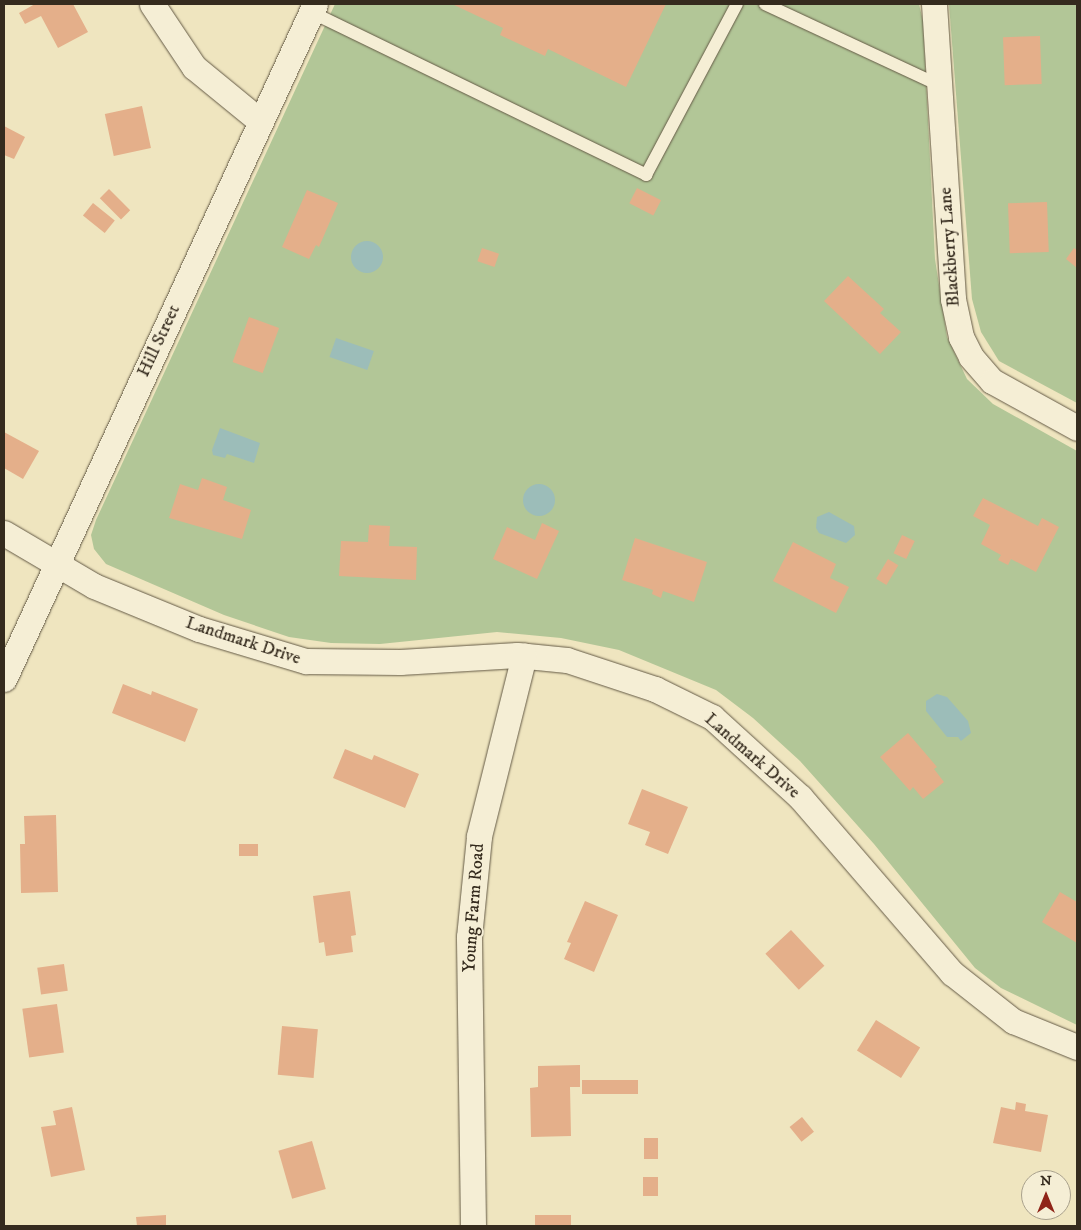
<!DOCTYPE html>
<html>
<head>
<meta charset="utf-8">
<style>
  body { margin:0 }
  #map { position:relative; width:1081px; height:1230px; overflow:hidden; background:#efe5bf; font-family:"IM FELL DW Pica",serif }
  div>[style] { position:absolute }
  .green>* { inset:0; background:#b2c697 }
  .water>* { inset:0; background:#9cbdb9; transform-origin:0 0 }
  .round { border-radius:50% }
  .building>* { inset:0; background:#e4af8a; transform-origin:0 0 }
  .roads { filter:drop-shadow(0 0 1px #645a46) drop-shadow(0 0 1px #645a46) }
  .lane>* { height:12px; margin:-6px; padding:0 6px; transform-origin:6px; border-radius:6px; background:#f5eed5 }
  .street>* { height:25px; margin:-12.5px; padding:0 12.5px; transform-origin:12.5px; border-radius:12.5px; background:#f5eed5 }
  span { translate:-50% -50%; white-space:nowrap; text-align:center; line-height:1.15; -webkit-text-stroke:4px #f5eed5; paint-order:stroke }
  .street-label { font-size:18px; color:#352b1e }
  .frame { position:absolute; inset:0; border:5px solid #352b1e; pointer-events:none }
  .north { position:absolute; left:1021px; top:1170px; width:50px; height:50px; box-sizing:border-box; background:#f5eed5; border:1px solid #a8a08c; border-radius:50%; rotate:0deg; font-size:14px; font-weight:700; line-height:20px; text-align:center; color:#352b1e }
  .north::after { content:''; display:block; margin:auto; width:18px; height:22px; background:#8f2418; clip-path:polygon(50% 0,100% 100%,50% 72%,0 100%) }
</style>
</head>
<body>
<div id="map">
  <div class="green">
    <div style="clip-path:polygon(335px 4px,919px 4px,923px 21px,935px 259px,947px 337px,967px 379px,993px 404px,1077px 451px,1077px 1025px,1001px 988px,975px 968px,874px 844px,800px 761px,753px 718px,716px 690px,619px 650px,561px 638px,497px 632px,380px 644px,331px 643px,289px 637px,224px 615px,106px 564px,94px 549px,91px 535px,96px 520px)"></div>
    <div style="clip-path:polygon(949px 4px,1077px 4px,1077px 403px,999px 361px,981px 332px,972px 299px)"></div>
  </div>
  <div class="water">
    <div class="round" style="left:351px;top:241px;width:32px;height:32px"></div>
    <div style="left:336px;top:338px;width:40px;height:20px;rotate:19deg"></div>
    <div style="clip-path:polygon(220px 428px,260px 443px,254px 463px,227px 454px,225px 458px,213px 455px,212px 450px)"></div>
    <div class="round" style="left:523px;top:484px;width:32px;height:32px"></div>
    <div style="clip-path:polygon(829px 512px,854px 526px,855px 535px,846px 543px,819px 533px,816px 528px,817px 517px)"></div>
    <div style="clip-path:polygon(937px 694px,947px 697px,968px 721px,971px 733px,961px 741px,958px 737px,947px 737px,926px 711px,926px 701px)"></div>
  </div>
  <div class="building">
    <div style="clip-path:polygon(35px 4px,73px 4px,88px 32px,58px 48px,41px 16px,25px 24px,19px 13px)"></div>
    <div style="clip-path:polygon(452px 4px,666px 4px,626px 87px,548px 49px,545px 56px,500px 35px,503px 28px)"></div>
    <div style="left:1040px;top:36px;width:48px;height:37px;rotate:88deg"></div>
    <div style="left:142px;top:106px;width:43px;height:38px;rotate:78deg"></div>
    <div style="clip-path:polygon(4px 126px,25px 137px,14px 159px,4px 155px)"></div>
    <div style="left:637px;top:188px;width:27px;height:17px;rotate:27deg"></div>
    <div style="left:109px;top:189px;width:30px;height:13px;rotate:45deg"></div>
    <div style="clip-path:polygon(307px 190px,338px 203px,319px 247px,316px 245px,309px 259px,282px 247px)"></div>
    <div style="left:1047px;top:202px;width:50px;height:39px;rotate:88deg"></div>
    <div style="left:93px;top:203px;width:28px;height:16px;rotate:39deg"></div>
    <div style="left:482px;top:248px;width:18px;height:14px;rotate:19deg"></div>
    <div style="clip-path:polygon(1074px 248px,1077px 250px,1077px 268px,1066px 259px)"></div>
    <div style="clip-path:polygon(848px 276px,884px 309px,880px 313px,901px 332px,880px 354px,824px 301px)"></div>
    <div style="left:249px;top:317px;width:32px;height:48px;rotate:20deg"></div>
    <div style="clip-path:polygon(4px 432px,39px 451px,23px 479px,4px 468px)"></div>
    <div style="clip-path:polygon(202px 478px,227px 487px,223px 500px,251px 510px,242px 539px,169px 518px,180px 484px,198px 490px)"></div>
    <div style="clip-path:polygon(983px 498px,1038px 526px,1042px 518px,1059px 527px,1036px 572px,1011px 559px,1008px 565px,998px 560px,1001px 555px,981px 544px,990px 525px,973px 516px)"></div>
    <div style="clip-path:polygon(542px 523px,559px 531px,537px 579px,493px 559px,507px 527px,535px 540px)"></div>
    <div style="clip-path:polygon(369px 525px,390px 526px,389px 546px,417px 547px,416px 580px,339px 576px,341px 541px,368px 542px)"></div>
    <div style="left:902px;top:535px;width:14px;height:20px;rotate:25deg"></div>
    <div style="clip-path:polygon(635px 538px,707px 562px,694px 602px,663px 591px,661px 598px,652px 594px,653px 590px,622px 580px)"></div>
    <div style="clip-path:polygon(793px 542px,836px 564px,830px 578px,849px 587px,836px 613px,773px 581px)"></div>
    <div style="left:888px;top:559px;width:12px;height:23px;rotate:31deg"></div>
    <div style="clip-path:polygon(123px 684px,151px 695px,152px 691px,198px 709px,185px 742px,112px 713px)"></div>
    <div style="clip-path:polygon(908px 733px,937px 767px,934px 769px,944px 782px,923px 799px,913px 787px,910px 791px,880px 757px)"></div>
    <div style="clip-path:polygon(345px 749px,372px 760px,374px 755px,419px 774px,405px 808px,333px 778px)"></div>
    <div style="clip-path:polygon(642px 789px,688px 807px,668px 854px,645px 845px,650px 832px,628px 824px)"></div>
    <div style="clip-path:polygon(56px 815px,58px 892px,21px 893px,20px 844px,25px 844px,24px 816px)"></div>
    <div style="left:239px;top:844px;width:19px;height:12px"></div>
    <div style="clip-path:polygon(350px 891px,356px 935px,351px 936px,353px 952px,326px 956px,324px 942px,319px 943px,313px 896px)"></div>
    <div style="clip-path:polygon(1060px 892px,1077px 902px,1077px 943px,1042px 922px)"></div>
    <div style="clip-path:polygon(585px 901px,618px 915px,594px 972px,564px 959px,571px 943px,567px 942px)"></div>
    <div style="left:791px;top:930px;width:49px;height:35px;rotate:47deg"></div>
    <div style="left:64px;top:964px;width:27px;height:27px;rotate:82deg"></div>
    <div style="left:57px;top:1004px;width:49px;height:35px;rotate:82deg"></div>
    <div style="left:876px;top:1020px;width:52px;height:36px;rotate:32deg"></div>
    <div style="left:282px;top:1026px;width:36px;height:49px;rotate:5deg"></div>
    <div style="clip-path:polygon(580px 1065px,580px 1087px,570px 1087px,571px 1136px,531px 1137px,530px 1088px,538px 1087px,538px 1066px)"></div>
    <div style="left:638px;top:1080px;width:14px;height:56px;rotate:90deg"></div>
    <div style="clip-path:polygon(1016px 1102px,1026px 1104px,1025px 1111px,1048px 1115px,1041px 1152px,993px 1143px,1001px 1107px,1015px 1110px)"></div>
    <div style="clip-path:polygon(72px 1107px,85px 1170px,51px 1177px,41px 1127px,56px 1125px,53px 1111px)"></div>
    <div style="left:802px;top:1117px;width:19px;height:16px;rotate:51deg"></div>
    <div style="left:644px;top:1138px;width:14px;height:21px"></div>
    <div style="left:312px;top:1141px;width:50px;height:35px;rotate:74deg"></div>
    <div style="left:643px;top:1177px;width:15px;height:19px"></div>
    <div style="clip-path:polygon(166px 1215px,166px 1226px,137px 1226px,136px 1217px)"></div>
    <div style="left:571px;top:1215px;width:11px;height:36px;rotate:90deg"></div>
  </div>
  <div class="roads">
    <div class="lane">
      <div style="left:765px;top:4px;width:192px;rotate:25deg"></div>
      <div style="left:311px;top:12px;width:373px;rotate:25.9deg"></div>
      <div style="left:646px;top:175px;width:194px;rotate:-62deg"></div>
    </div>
    <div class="street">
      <div style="left:152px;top:4px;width:76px;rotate:56.3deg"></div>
      <div style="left:194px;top:67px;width:85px;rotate:39.3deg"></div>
      <div style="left:934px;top:4px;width:296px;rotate:86.3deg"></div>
      <div style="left:953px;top:299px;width:39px;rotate:78deg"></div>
      <div style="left:961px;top:337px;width:22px;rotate:63deg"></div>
      <div style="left:971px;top:357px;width:32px;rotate:49deg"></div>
      <div style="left:992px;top:381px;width:97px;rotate:28.9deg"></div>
      <div style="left:4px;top:533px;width:104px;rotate:30.5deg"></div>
      <div style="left:94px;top:586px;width:113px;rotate:22.3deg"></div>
      <div style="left:199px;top:629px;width:112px;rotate:16.7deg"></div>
      <div style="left:306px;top:661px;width:94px;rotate:0.6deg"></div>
      <div style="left:400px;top:662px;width:117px;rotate:-3.4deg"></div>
      <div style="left:517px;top:655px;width:50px;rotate:5.7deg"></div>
      <div style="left:567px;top:660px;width:93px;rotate:18.2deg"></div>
      <div style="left:655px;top:689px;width:64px;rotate:26.2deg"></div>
      <div style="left:712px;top:717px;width:119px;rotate:42.3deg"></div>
      <div style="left:800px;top:797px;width:233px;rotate:49.2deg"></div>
      <div style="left:952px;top:973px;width:78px;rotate:38.2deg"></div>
      <div style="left:1013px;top:1021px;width:69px;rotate:22.1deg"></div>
      <div style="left:4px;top:679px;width:743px;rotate:-65.26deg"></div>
      <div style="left:473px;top:1226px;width:289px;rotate:-90.8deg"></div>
      <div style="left:469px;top:937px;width:101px;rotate:-84.3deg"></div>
      <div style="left:479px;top:836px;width:186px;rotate:-76deg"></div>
    </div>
  </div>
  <div class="street-label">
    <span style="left:950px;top:247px;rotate:-94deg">Blackberry Lane</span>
    <span style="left:159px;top:341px;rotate:-65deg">Hill Street</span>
    <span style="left:243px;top:641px;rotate:18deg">Landmark Drive</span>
    <span style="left:752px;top:756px;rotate:41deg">Landmark Drive</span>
    <span style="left:474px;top:908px;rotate:-86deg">Young Farm Road</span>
  </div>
  <div class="frame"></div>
  <div class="north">N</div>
</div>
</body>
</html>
